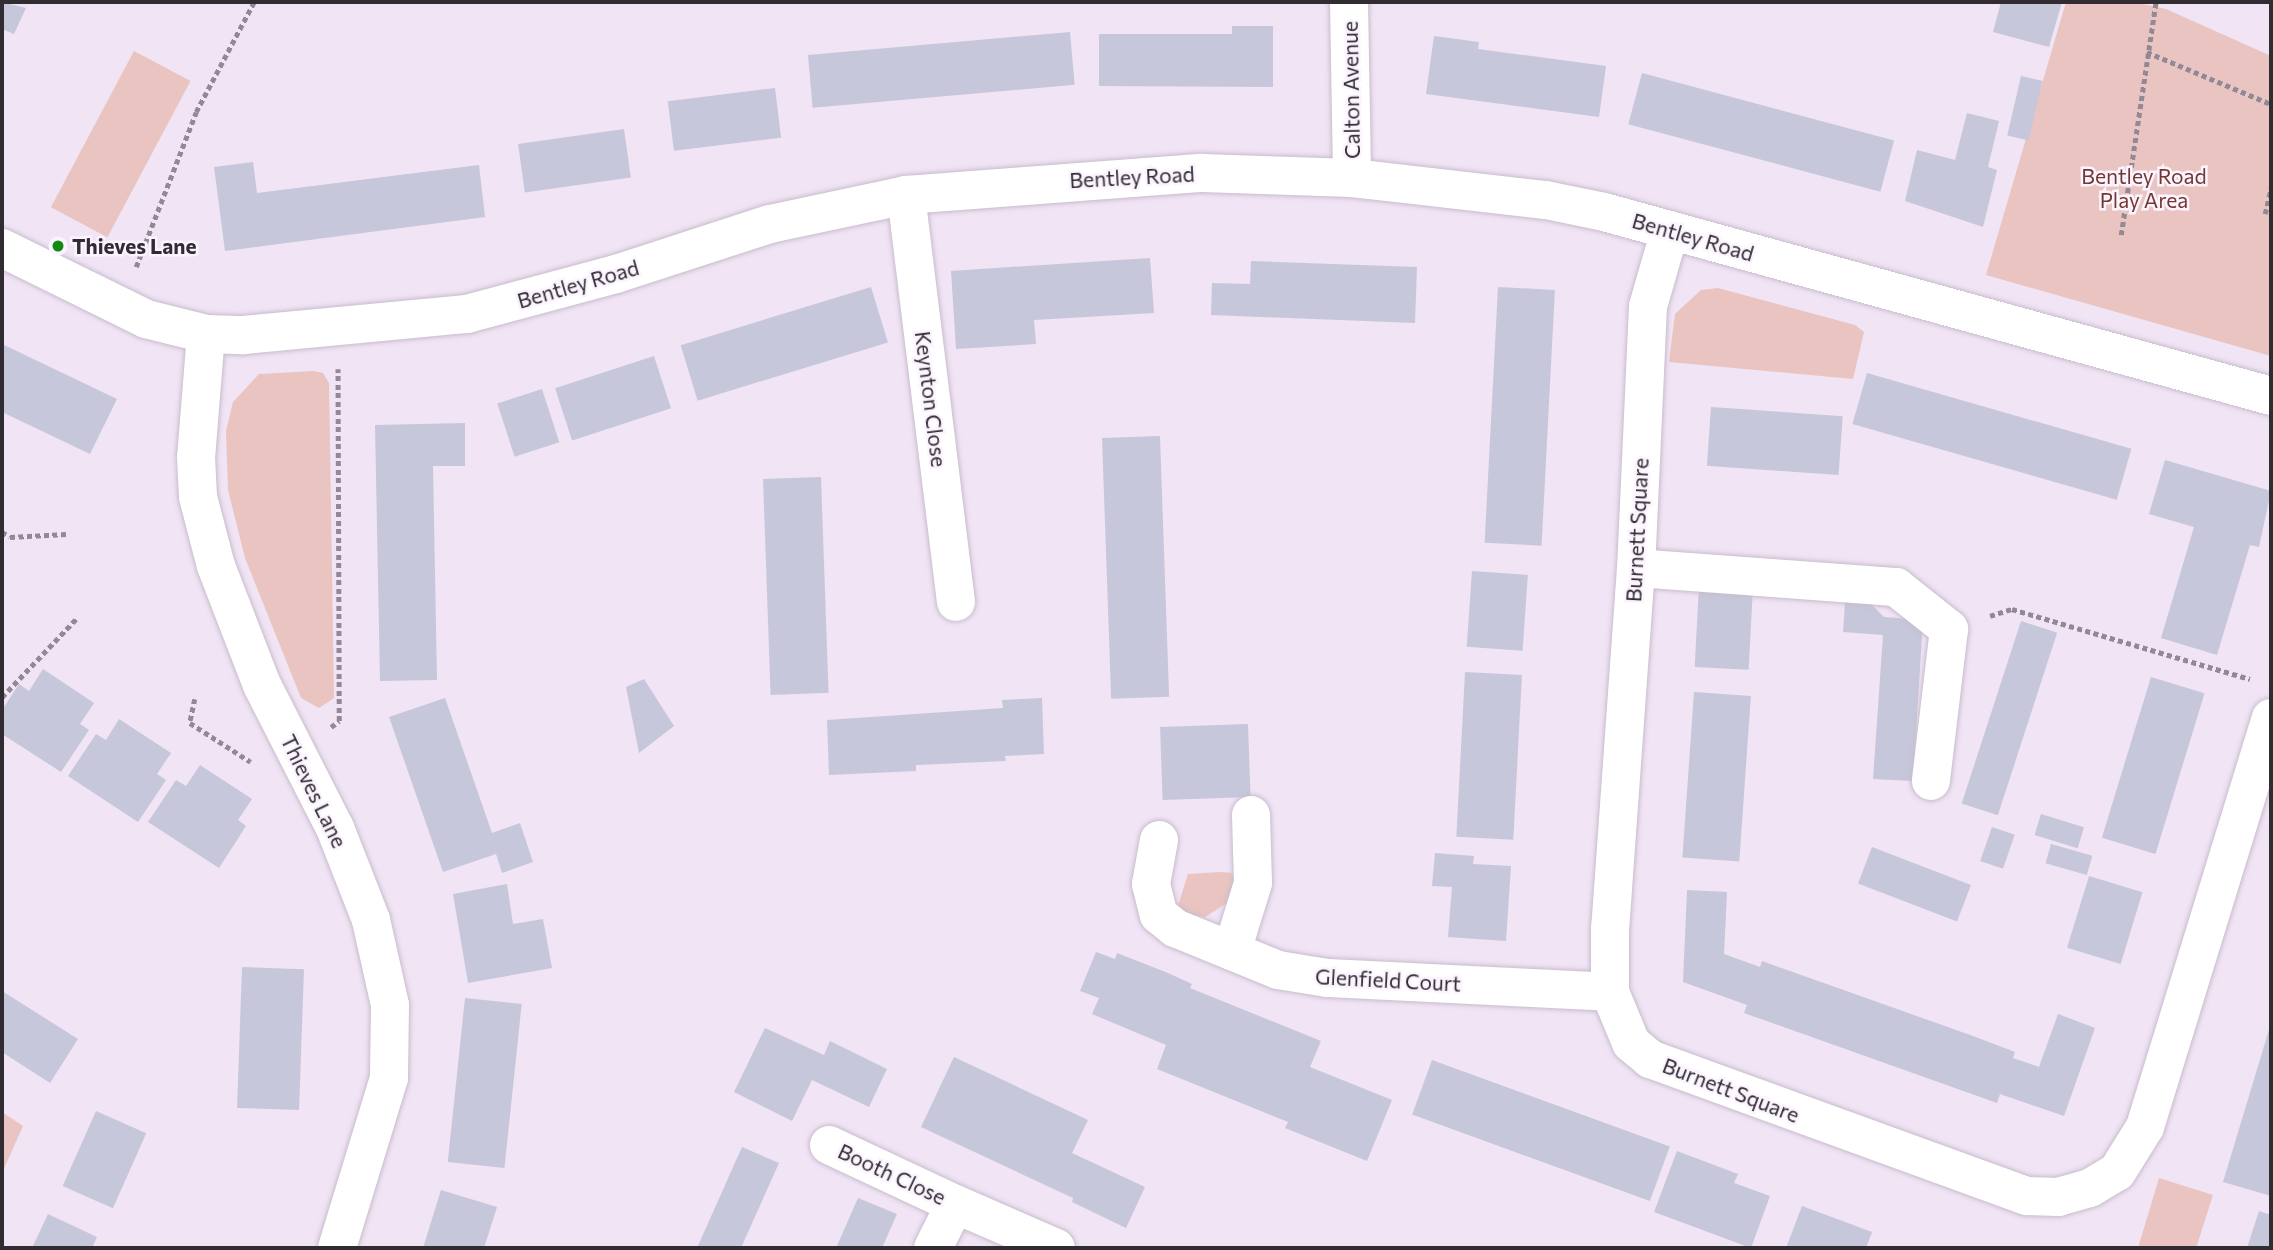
<!DOCTYPE html>
<html>
<head>
<meta charset="utf-8">
<style>
  body { margin:0 }
  #map { position:relative; width:2273px; height:1250px; overflow:hidden; background:#f0e4f5; font-family:Commissioner,sans-serif }
  div>[style] { position:absolute }
  .green>* { inset:0; background:#e9c4c0; transform-origin:0 0 }
  .building>* { inset:0; background:#c6c7da; transform-origin:0 0 }
  .path>* { height:4.5px; margin-top:-2.25px; transform-origin:0; background:repeating-linear-gradient(90deg,#918995 0 5px,transparent 0 8.5px) }
  .roads { filter:drop-shadow(0 0 2px #c8bccc) drop-shadow(0 0 2px #c8bccc) }
  .minor>* { height:38px; margin:-19px; padding:0 19px; transform-origin:19px; border-radius:19px; background:#fff }
  .dots>* { width:19px; height:19px; translate:-50% -50%; box-sizing:border-box; border:4px solid #fbf4fe; border-radius:50% }
  span { translate:-50% -50%; white-space:nowrap; text-align:center; line-height:1.15; -webkit-text-stroke:5px #fbf4fe; paint-order:stroke }
  .street-label { font-size:21px; color:#302c32 }
  .park-label { font-size:21px; color:#733732 }
  .poi-label { font-size:21px; color:#302c32; font-weight:700 }
  .left { translate:0 -50%; text-align:left }
  .frame { position:absolute; inset:0; border:4px solid #302c32; pointer-events:none }
</style>
</head>
<body>
<div id="map">
  <div class="green">
    <div style="clip-path:polygon(2066px 2px,2134px 2px,2166px 9px,2271px 56px,2271px 356px,1986px 275px)"></div>
    <div style="left:134px;top:51px;width:64px;height:177px;rotate:28deg"></div>
    <div style="clip-path:polygon(1718px 288px,1855px 325px,1864px 332px,1853px 379px,1669px 362px,1675px 314px,1701px 290px)"></div>
    <div style="clip-path:polygon(313px 371px,323px 373px,329px 383px,334px 698px,319px 708px,301px 698px,245px 558px,228px 490px,226px 431px,233px 402px,259px 374px)"></div>
    <div style="clip-path:polygon(1221px 872px,1232px 873px,1235px 883px,1227px 903px,1205px 917px,1176px 912px,1188px 874px)"></div>
    <div style="clip-path:polygon(2px 1112px,23px 1126px,2px 1173px)"></div>
    <div style="clip-path:polygon(2159px 1178px,2213px 1195px,2196px 1248px,2138px 1248px)"></div>
  </div>
  <div class="building">
    <div style="clip-path:polygon(2px 2px,26px 8px,14px 34px,2px 29px)"></div>
    <div style="clip-path:polygon(2001px 2px,2062px 2px,2049px 47px,1993px 32px)"></div>
    <div style="clip-path:polygon(1232px 26px,1273px 26px,1273px 87px,1099px 86px,1099px 34px,1232px 34px)"></div>
    <div style="left:1070px;top:32px;width:53px;height:263px;rotate:85deg"></div>
    <div style="clip-path:polygon(1434px 36px,1479px 42px,1478px 49px,1606px 66px,1599px 117px,1426px 94px)"></div>
    <div style="left:1642px;top:73px;width:261px;height:53px;rotate:15deg"></div>
    <div style="left:2021px;top:76px;width:22px;height:61px;rotate:13deg"></div>
    <div style="left:775px;top:88px;width:50px;height:108px;rotate:83deg"></div>
    <div style="clip-path:polygon(1967px 113px,1999px 121px,1988px 167px,1997px 170px,1983px 227px,1905px 201px,1917px 150px,1955px 160px)"></div>
    <div style="left:624px;top:129px;width:49px;height:107px;rotate:82deg"></div>
    <div style="clip-path:polygon(253px 162px,257px 193px,479px 165px,485px 217px,225px 251px,214px 167px)"></div>
    <div style="clip-path:polygon(1150px 258px,1154px 313px,1034px 320px,1036px 344px,956px 349px,951px 271px)"></div>
    <div style="clip-path:polygon(1251px 261px,1417px 267px,1415px 323px,1211px 315px,1212px 283px,1250px 284px)"></div>
    <div style="left:871px;top:287px;width:58px;height:199px;rotate:73deg"></div>
    <div style="left:1498px;top:287px;width:57px;height:256px;rotate:3deg"></div>
    <div style="clip-path:polygon(2px 344px,117px 399px,90px 454px,2px 412px)"></div>
    <div style="left:654px;top:356px;width:55px;height:104px;rotate:72deg"></div>
    <div style="left:1867px;top:373px;width:275px;height:53px;rotate:16deg"></div>
    <div style="left:542px;top:389px;width:56px;height:47px;rotate:72deg"></div>
    <div style="left:1711px;top:407px;width:132px;height:59px;rotate:4deg"></div>
    <div style="clip-path:polygon(465px 423px,465px 466px,433px 466px,437px 680px,380px 681px,375px 425px)"></div>
    <div style="left:1160px;top:436px;width:261px;height:58px;rotate:88deg"></div>
    <div style="clip-path:polygon(2165px 460px,2271px 491px,2259px 547px,2250px 545px,2217px 655px,2161px 638px,2194px 527px,2149px 514px)"></div>
    <div style="left:821px;top:477px;width:216px;height:58px;rotate:88deg"></div>
    <div style="left:1472px;top:571px;width:56px;height:76px;rotate:4deg"></div>
    <div style="left:1699px;top:585px;width:54px;height:82px;rotate:3deg"></div>
    <div style="clip-path:polygon(1846px 588px,1856px 589px,1884px 617px,1923px 620px,1913px 781px,1873px 779px,1883px 635px,1843px 632px)"></div>
    <div style="left:2021px;top:621px;width:38px;height:192px;rotate:18deg"></div>
    <div style="clip-path:polygon(43px 669px,94px 703px,80px 724px,89px 730px,61px 772px,2px 734px,2px 710px,19px 684px,29px 691px)"></div>
    <div style="left:1465px;top:672px;width:57px;height:165px;rotate:3deg"></div>
    <div style="left:2151px;top:677px;width:56px;height:168px;rotate:17deg"></div>
    <div style="clip-path:polygon(644px 679px,674px 726px,639px 753px,626px 687px)"></div>
    <div style="left:1694px;top:692px;width:57px;height:166px;rotate:4deg"></div>
    <div style="clip-path:polygon(445px 698px,492px 833px,520px 823px,533px 862px,502px 873px,496px 854px,443px 872px,389px 717px)"></div>
    <div style="clip-path:polygon(1042px 698px,1044px 754px,1005px 756px,1006px 761px,916px 765px,916px 771px,829px 775px,827px 720px,1003px 708px,1002px 700px)"></div>
    <div style="clip-path:polygon(119px 719px,171px 753px,157px 774px,166px 780px,138px 822px,68px 776px,96px 734px,106px 740px)"></div>
    <div style="left:1248px;top:724px;width:73px;height:88px;rotate:88deg"></div>
    <div style="clip-path:polygon(200px 765px,252px 799px,238px 820px,246px 826px,219px 868px,148px 822px,176px 780px,186px 786px)"></div>
    <div style="left:2041px;top:814px;width:45px;height:22px;rotate:17deg"></div>
    <div style="left:1992px;top:827px;width:24px;height:36px;rotate:19deg"></div>
    <div style="left:2051px;top:844px;width:43px;height:20px;rotate:16deg"></div>
    <div style="left:1872px;top:847px;width:106px;height:39px;rotate:21deg"></div>
    <div style="clip-path:polygon(1435px 853px,1474px 856px,1473px 864px,1511px 866px,1506px 941px,1448px 937px,1452px 887px,1432px 886px)"></div>
    <div style="left:2089px;top:876px;width:56px;height:75px;rotate:17deg"></div>
    <div style="clip-path:polygon(507px 884px,513px 924px,543px 919px,552px 968px,468px 983px,453px 894px)"></div>
    <div style="clip-path:polygon(1687px 890px,1727px 892px,1724px 954px,1760px 967px,1762px 961px,1973px 1036px,2015px 1052px,2013px 1058px,2039px 1067px,2058px 1014px,2095px 1028px,2064px 1116px,2000px 1094px,1997px 1103px,1744px 1013px,1747px 1005px,1683px 982px)"></div>
    <div style="clip-path:polygon(1096px 952px,1115px 959px,1117px 953px,1168px 973px,1192px 984px,1190px 988px,1321px 1041px,1310px 1067px,1392px 1100px,1367px 1161px,1285px 1128px,1288px 1122px,1157px 1069px,1166px 1045px,1092px 1014px,1099px 998px,1080px 991px)"></div>
    <div style="left:242px;top:967px;width:62px;height:141px;rotate:2deg"></div>
    <div style="clip-path:polygon(2px 991px,78px 1039px,50px 1083px,2px 1052px)"></div>
    <div style="left:465px;top:998px;width:57px;height:165px;rotate:6deg"></div>
    <div style="clip-path:polygon(2271px 1023px,2271px 1196px,2223px 1182px)"></div>
    <div style="clip-path:polygon(765px 1028px,824px 1055px,830px 1041px,887px 1069px,869px 1107px,812px 1080px,792px 1121px,734px 1092px)"></div>
    <div style="clip-path:polygon(954px 1057px,1088px 1120px,1072px 1153px,1145px 1187px,1126px 1228px,1072px 1202px,1073px 1198px,921px 1127px)"></div>
    <div style="left:1432px;top:1060px;width:253px;height:58px;rotate:20deg"></div>
    <div style="left:96px;top:1111px;width:55px;height:82px;rotate:24deg"></div>
    <div style="clip-path:polygon(742px 1147px,779px 1163px,741px 1248px,697px 1248px)"></div>
    <div style="clip-path:polygon(1677px 1151px,1738px 1174px,1734px 1183px,1770px 1196px,1751px 1248px,1654px 1212px)"></div>
    <div style="clip-path:polygon(441px 1190px,497px 1207px,484px 1248px,423px 1248px)"></div>
    <div style="clip-path:polygon(858px 1198px,897px 1214px,882px 1248px,836px 1248px)"></div>
    <div style="clip-path:polygon(1802px 1206px,1872px 1232px,1866px 1248px,1786px 1248px)"></div>
    <div style="clip-path:polygon(2259px 1211px,2271px 1215px,2271px 1248px,2247px 1248px)"></div>
    <div style="clip-path:polygon(48px 1214px,97px 1237px,92px 1248px,32px 1248px)"></div>
  </div>
  <div class="path">
    <div style="left:2147px;top:52px;width:134px;rotate:22.8deg"></div>
    <div style="left:2265px;top:214px;width:28px;rotate:-77deg"></div>
    <div style="left:2121px;top:235px;width:236px;rotate:-81.5deg"></div>
    <div style="left:136px;top:267px;width:166px;rotate:-68.8deg"></div>
    <div style="left:196px;top:112px;width:124px;rotate:-62.2deg"></div>
    <div style="left:2px;top:532px;width:9px;rotate:32deg"></div>
    <div style="left:10px;top:537px;width:56px;rotate:-3.1deg"></div>
    <div style="left:1990px;top:616px;width:23px;rotate:-18deg"></div>
    <div style="left:2012px;top:609px;width:248px;rotate:16.4deg"></div>
    <div style="left:2px;top:697px;width:108px;rotate:-46.5deg"></div>
    <div style="left:195px;top:699px;width:25px;rotate:102deg"></div>
    <div style="left:190px;top:723px;width:72px;rotate:32.6deg"></div>
    <div style="left:331px;top:727px;width:10px;rotate:-37deg"></div>
    <div style="left:339px;top:721px;width:352px;rotate:-90.2deg"></div>
  </div>
  <div class="roads">
    <div class="minor">
      <div style="left:1349px;top:2px;width:176px;rotate:89deg"></div>
      <div style="left:906px;top:195px;width:410px;rotate:83deg"></div>
      <div style="left:1670px;top:230px;width:79px;rotate:106.1deg"></div>
      <div style="left:1648px;top:306px;width:262px;rotate:92.6deg"></div>
      <div style="left:1636px;top:568px;width:361px;rotate:94.1deg"></div>
      <div style="left:1610px;top:928px;width:64px;rotate:90deg"></div>
      <div style="left:1610px;top:992px;width:55px;rotate:67.6deg"></div>
      <div style="left:1631px;top:1043px;width:25px;rotate:40deg"></div>
      <div style="left:1650px;top:1059px;width:401px;rotate:20deg"></div>
      <div style="left:2027px;top:1196px;width:31px;rotate:2deg"></div>
      <div style="left:2058px;top:1197px;width:33px;rotate:-16deg"></div>
      <div style="left:2090px;top:1188px;width:31px;rotate:-31deg"></div>
      <div style="left:2117px;top:1172px;width:53px;rotate:-58.1deg"></div>
      <div style="left:2145px;top:1127px;width:428px;rotate:-72.9deg"></div>
      <div style="left:2px;top:248px;width:161px;rotate:26.2deg"></div>
      <div style="left:146px;top:319px;width:62px;rotate:14deg"></div>
      <div style="left:206px;top:334px;width:38px;rotate:2deg"></div>
      <div style="left:244px;top:335px;width:224px;rotate:-5.4deg"></div>
      <div style="left:467px;top:314px;width:154px;rotate:-15deg"></div>
      <div style="left:616px;top:274px;width:162px;rotate:-18deg"></div>
      <div style="left:770px;top:224px;width:139px;rotate:-12deg"></div>
      <div style="left:906px;top:195px;width:297px;rotate:-4.3deg"></div>
      <div style="left:1202px;top:173px;width:150px;rotate:1.9deg"></div>
      <div style="left:1352px;top:178px;width:195px;rotate:6.5deg"></div>
      <div style="left:1546px;top:200px;width:59px;rotate:11.7deg"></div>
      <div style="left:1604px;top:212px;width:692px;rotate:15.42deg"></div>
      <div style="left:206px;top:334px;width:123px;rotate:94.6deg"></div>
      <div style="left:196px;top:457px;width:40px;rotate:87.1deg"></div>
      <div style="left:198px;top:497px;width:71px;rotate:75.4deg"></div>
      <div style="left:216px;top:566px;width:128px;rotate:68.9deg"></div>
      <div style="left:262px;top:685px;width:161px;rotate:63deg"></div>
      <div style="left:335px;top:828px;width:99px;rotate:68.6deg"></div>
      <div style="left:371px;top:920px;width:87px;rotate:77.4deg"></div>
      <div style="left:390px;top:1005px;width:73px;rotate:90.8deg"></div>
      <div style="left:389px;top:1078px;width:178px;rotate:107deg"></div>
      <div style="left:1636px;top:568px;width:261px;rotate:4.2deg"></div>
      <div style="left:1896px;top:587px;width:68px;rotate:38.4deg"></div>
      <div style="left:1949px;top:629px;width:153px;rotate:96.8deg"></div>
      <div style="left:1159px;top:840px;width:45px;rotate:100.3deg"></div>
      <div style="left:1151px;top:884px;width:32px;rotate:76deg"></div>
      <div style="left:1159px;top:915px;width:21px;rotate:39deg"></div>
      <div style="left:1175px;top:928px;width:111px;rotate:22.2deg"></div>
      <div style="left:1278px;top:970px;width:50px;rotate:9.3deg"></div>
      <div style="left:1327px;top:978px;width:283px;rotate:2.8deg"></div>
      <div style="left:1232px;top:951px;width:71px;rotate:-72.8deg"></div>
      <div style="left:1253px;top:883px;width:68px;rotate:-91.7deg"></div>
      <div style="left:829px;top:1145px;width:139px;rotate:25.1deg"></div>
      <div style="left:933px;top:1248px;width:49px;rotate:-63.4deg"></div>
      <div style="left:955px;top:1204px;width:110px;rotate:23.5deg"></div>
    </div>
  </div>
  <div class="dots">
    <div style="left:58px;top:246px;background:#118a10"></div>
  </div>
  <div class="street-label">
    <span style="left:1351px;top:90px;rotate:-91deg">Calton Avenue</span>
    <span style="left:1132px;top:177px;rotate:-3deg">Bentley Road</span>
    <span style="left:1693px;top:237px;rotate:16deg">Bentley Road</span>
    <span style="left:578px;top:284px;rotate:-16deg">Bentley Road</span>
    <span style="left:931px;top:399px;rotate:83deg">Keynton Close</span>
    <span style="left:1637px;top:530px;rotate:-87deg">Burnett Square</span>
    <span style="left:314px;top:791px;rotate:64deg">Thieves Lane</span>
    <span style="left:1388px;top:980px;rotate:3deg">Glenfield Court</span>
    <span style="left:1731px;top:1090px;rotate:21deg">Burnett Square</span>
    <span style="left:892px;top:1174px;rotate:25deg">Booth Close</span>
  </div>
  <div class="park-label">
    <span style="left:2144px;top:188px">Bentley Road<br>Play Area</span>
  </div>
  <div class="poi-label">
    <span class="left" style="left:72px;top:246px">Thieves Lane</span>
  </div>
  <div class="frame"></div>
</div>
</body>
</html>
